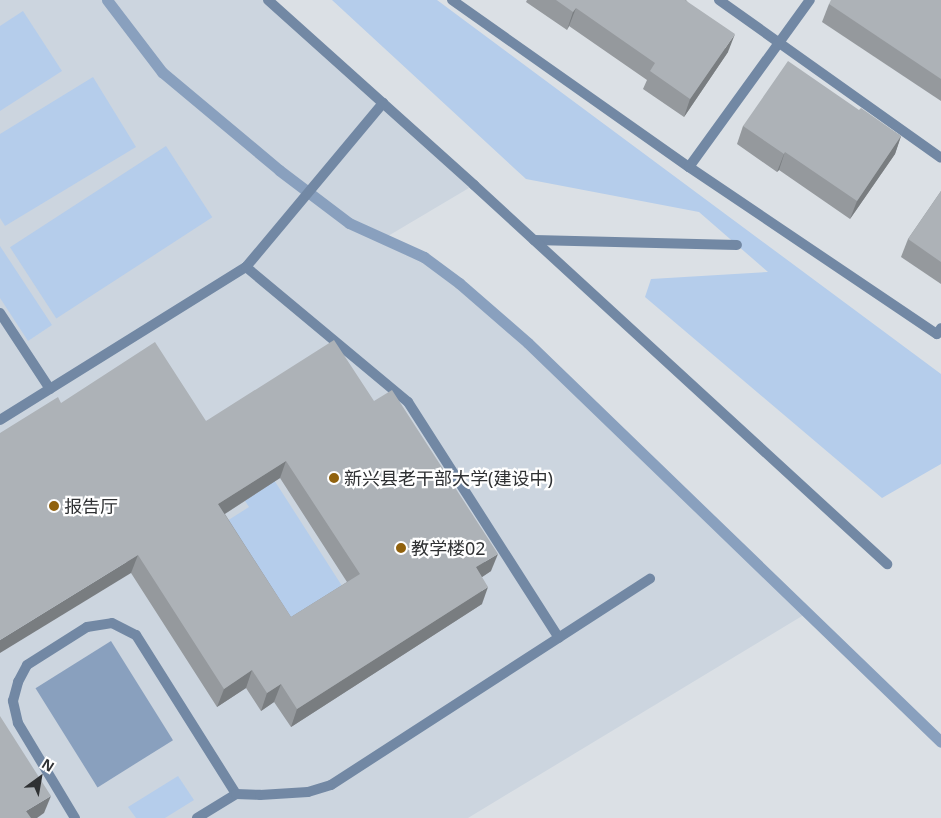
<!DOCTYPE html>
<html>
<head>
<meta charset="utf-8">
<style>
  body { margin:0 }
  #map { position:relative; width:941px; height:818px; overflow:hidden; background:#dbe0e5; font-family:"Noto Sans","Noto Sans SC",sans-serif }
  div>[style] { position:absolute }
  .built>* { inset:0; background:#ccd5df }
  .green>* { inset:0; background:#b5cdeb; transform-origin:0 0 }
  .water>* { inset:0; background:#89a0be; transform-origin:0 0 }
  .stream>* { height:11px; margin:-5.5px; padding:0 5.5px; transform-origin:5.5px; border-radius:5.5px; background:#89a0be }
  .lane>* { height:10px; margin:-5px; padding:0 5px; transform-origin:5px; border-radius:5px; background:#7288a4 }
  .street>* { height:10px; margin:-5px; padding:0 5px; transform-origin:5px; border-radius:5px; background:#7288a4 }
  .wall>* { inset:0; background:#95999d }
  .shaded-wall>* { inset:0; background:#797d80 }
  .building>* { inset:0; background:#adb2b7 }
  .dots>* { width:14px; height:14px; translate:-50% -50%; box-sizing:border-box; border:2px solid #fff; border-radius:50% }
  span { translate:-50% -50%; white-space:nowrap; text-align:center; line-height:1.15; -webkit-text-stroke:4.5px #fff; paint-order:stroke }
  .poi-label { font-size:18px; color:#2f3133 }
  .left { translate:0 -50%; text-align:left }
  .north { position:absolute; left:15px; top:753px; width:50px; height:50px; -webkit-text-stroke:4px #fff; paint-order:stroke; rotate:32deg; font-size:14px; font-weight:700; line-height:20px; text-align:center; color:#2f3133 }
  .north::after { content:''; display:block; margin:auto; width:18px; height:22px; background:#2f3133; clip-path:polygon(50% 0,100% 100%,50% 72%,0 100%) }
</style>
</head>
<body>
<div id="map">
  <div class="built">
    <div style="clip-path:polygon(0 0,268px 0,474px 185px,383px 239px,424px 257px,459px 283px,528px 343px,807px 613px,468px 818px,0 818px)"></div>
  </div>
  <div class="green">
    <div style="clip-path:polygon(332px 0,437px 0,941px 374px,941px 464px,882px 498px,645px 297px,651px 279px,768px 272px,699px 212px,526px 179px)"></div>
    <div style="clip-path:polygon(23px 11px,62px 71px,0 111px,0 26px)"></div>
    <div style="clip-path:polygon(93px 77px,136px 147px,5px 226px,0 218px,0 134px)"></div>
    <div style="left:166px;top:146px;width:85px;height:186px;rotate:57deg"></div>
    <div style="clip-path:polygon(0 246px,52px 325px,28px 341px,0 298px)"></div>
    <div style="clip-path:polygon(267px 469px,344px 589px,285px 627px,219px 526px,249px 507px,237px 489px)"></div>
    <div style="clip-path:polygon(178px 776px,194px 800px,165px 818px,136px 818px,128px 807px)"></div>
  </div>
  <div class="water">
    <div style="left:111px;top:641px;width:117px;height:89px;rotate:58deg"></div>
  </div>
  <div class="stream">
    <div style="left:107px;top:0;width:91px;rotate:52.6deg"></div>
    <div style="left:162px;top:72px;width:153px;rotate:39.9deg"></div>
    <div style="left:279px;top:170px;width:88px;rotate:37.1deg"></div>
    <div style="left:349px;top:223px;width:82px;rotate:24.4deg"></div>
    <div style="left:424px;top:257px;width:44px;rotate:36.6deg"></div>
    <div style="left:459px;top:283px;width:91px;rotate:41deg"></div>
    <div style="left:528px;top:343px;width:574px;rotate:44.01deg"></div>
  </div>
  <div class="lane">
    <div style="left:452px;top:0;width:290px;rotate:35.2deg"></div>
    <div style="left:689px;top:167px;width:299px;rotate:34deg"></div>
    <div style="left:937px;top:334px;width:7px;rotate:-56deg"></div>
    <div style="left:719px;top:0;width:272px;rotate:35.4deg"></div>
    <div style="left:689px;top:167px;width:206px;rotate:-54.1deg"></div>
    <div style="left:534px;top:240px;width:203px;rotate:1.4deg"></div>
    <div style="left:246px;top:267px;width:211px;rotate:39.8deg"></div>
    <div style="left:408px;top:402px;width:280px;rotate:57.4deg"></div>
    <div style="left:0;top:313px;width:91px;rotate:56.7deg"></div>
    <div style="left:0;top:420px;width:290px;rotate:-31.9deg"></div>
    <div style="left:246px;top:267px;width:214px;rotate:-50.1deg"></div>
    <div style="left:75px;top:818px;width:111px;rotate:-121deg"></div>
    <div style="left:18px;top:723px;width:23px;rotate:-103deg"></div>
    <div style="left:13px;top:701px;width:20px;rotate:-75deg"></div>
    <div style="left:18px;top:682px;width:19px;rotate:-62deg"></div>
    <div style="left:27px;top:665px;width:71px;rotate:-32.3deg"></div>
    <div style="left:87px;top:627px;width:25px;rotate:-9deg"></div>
    <div style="left:112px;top:623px;width:27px;rotate:27deg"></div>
    <div style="left:136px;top:635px;width:188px;rotate:57.8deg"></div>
    <div style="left:197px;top:818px;width:46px;rotate:-31.6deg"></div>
    <div style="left:236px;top:794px;width:24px;rotate:2deg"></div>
    <div style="left:260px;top:795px;width:48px;rotate:-3.6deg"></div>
    <div style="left:308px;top:792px;width:24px;rotate:-17deg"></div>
    <div style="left:331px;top:785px;width:380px;rotate:-32.9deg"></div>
  </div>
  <div class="street">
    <div style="left:268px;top:0;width:277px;rotate:41.9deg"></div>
    <div style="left:474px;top:185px;width:561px;rotate:42.54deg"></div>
  </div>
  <div class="wall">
    <div style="clip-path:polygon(527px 0,686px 0,728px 52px,684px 117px,643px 89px,647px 80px,569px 26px,567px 30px,526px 2px)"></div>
    <div style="clip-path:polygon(941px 0,941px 101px,822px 22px,829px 4px)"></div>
    <div style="clip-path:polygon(859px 110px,901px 136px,895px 154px,850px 219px,779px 170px,777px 172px,737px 144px,743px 126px)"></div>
    <div style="clip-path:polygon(941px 191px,941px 284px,901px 257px,908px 239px)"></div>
    <div style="clip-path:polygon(evenodd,374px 401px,491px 571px,482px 577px,482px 604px,291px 727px,274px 702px,261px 711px,246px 688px,217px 707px,131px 573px,61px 403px,206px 421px,374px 401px,280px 478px,347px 582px,291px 617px,225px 514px,280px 478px)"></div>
  </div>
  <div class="shaded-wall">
    <div style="clip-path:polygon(576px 8px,569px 26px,567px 30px,573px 12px)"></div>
    <div style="clip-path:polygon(735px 34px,728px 52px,684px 117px,690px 99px)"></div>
    <div style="clip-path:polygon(901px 136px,895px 154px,850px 219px,857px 201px)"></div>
    <div style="clip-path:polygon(785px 152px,779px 170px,777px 172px,784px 154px)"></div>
    <div style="clip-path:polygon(286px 461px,280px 478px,212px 522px,218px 504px)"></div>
    <div style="clip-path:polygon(498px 554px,491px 571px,470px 585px,476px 567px)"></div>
    <div style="clip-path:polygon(138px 555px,131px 573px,0 653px,0 640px)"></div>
    <div style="clip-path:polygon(488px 587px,482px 604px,291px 727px,297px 709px)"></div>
    <div style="clip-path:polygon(252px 670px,246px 688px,217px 707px,224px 689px)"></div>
    <div style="clip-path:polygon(281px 684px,274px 702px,261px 711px,267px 693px)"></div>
    <div style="clip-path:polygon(51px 796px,44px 813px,37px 818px,24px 818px,26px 811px)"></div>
  </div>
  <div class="building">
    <div style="clip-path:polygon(556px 0,685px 0,735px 34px,690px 99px,650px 71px,655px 63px,576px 8px,573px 12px)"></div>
    <div style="clip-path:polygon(831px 0,941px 0,941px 79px,829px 4px)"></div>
    <div style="clip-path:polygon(788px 61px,859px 110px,861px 108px,901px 136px,857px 201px,785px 152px,784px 154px,743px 126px)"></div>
    <div style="clip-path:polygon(941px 191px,941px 262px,908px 239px)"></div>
    <div style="clip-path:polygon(evenodd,334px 340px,374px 401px,392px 390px,498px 554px,476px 567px,488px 587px,297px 709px,281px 684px,267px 693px,252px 670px,224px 689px,138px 555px,0 640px,0 433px,58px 397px,61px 403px,155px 342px,206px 421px,334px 340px,286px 461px,360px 574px,291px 617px,218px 504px,286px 461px)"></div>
    <div style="clip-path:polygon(0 716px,51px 796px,26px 811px,31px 818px,0 818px)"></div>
  </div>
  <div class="dots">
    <div style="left:334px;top:478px;background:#91620e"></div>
    <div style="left:54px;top:506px;background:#91620e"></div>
    <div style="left:401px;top:548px;background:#91620e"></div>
  </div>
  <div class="poi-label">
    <span class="left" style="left:344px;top:478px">新兴县老干部大学(建设中)</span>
    <span class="left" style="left:64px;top:506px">报告厅</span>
    <span class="left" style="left:411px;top:548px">教学楼02</span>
  </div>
  <div class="north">N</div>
</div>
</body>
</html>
